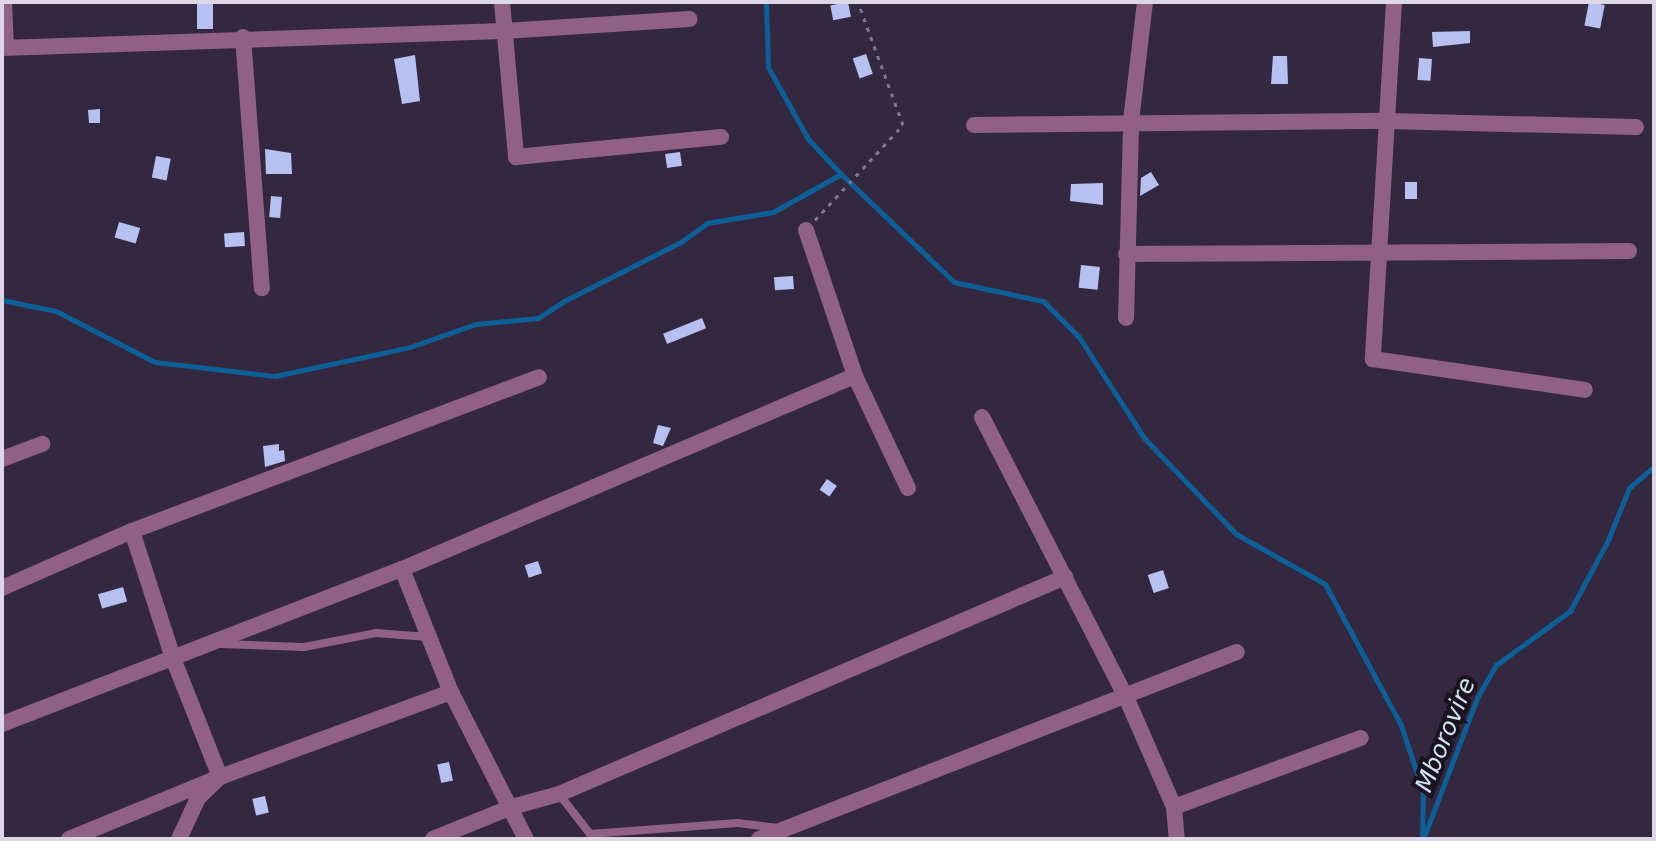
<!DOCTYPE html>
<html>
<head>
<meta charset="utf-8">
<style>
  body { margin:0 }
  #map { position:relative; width:1656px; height:841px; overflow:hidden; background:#342841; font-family:"DejaVu Sans",sans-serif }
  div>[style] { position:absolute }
  .stream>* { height:5px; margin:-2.5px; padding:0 2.5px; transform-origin:2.5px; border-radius:2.5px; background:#0c6097 }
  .building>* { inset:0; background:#b7c1f1; transform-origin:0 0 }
  .path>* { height:3px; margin-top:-1.5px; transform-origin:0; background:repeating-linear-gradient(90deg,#81778c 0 4px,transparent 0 10px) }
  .lane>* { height:8px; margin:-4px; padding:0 4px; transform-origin:4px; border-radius:4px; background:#906185 }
  .street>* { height:16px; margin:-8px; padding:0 8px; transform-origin:8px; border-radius:8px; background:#906185 }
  span { translate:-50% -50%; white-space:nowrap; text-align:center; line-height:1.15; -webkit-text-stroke:8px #19141f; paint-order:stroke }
  .water-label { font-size:24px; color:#d2e3f3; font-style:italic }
  .frame { position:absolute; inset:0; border:4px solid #ddd6e6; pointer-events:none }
</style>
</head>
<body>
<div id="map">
  <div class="stream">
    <div style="left:766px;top:2px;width:65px;rotate:88.2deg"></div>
    <div style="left:768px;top:67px;width:82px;rotate:60.9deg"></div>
    <div style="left:808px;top:139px;width:48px;rotate:46.7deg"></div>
    <div style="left:841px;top:174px;width:156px;rotate:43.7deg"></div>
    <div style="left:954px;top:282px;width:91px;rotate:12.1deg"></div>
    <div style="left:1043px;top:301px;width:51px;rotate:45deg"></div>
    <div style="left:1079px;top:337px;width:120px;rotate:57.2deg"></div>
    <div style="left:1144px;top:438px;width:133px;rotate:46.2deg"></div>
    <div style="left:1236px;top:534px;width:102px;rotate:29.3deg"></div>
    <div style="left:1325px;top:584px;width:160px;rotate:61.7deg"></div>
    <div style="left:1401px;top:725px;width:71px;rotate:71.8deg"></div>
    <div style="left:1423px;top:792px;width:47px;rotate:91.2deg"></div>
    <div style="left:2px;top:300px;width:55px;rotate:11.5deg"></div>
    <div style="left:56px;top:311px;width:111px;rotate:27.3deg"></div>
    <div style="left:155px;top:362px;width:121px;rotate:6.7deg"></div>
    <div style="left:275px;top:376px;width:138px;rotate:-12.1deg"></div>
    <div style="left:410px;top:347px;width:70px;rotate:-19.2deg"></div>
    <div style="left:476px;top:324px;width:62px;rotate:-5.5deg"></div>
    <div style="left:538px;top:318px;width:31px;rotate:-33deg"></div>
    <div style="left:564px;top:301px;width:131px;rotate:-26.8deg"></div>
    <div style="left:681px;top:242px;width:32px;rotate:-36deg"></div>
    <div style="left:707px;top:223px;width:67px;rotate:-9.5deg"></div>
    <div style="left:773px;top:212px;width:78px;rotate:-29.2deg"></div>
    <div style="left:1423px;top:839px;width:153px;rotate:-69deg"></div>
    <div style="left:1478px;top:696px;width:36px;rotate:-60deg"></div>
    <div style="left:1496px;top:665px;width:92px;rotate:-36.1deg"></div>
    <div style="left:1570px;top:611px;width:81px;rotate:-61.8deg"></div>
    <div style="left:1608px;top:540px;width:56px;rotate:-68deg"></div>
    <div style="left:1629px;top:488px;width:33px;rotate:-41deg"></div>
  </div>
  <div class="building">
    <div style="left:197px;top:2px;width:16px;height:27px"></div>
    <div style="left:848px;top:2px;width:15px;height:18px;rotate:79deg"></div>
    <div style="left:1589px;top:2px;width:16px;height:24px;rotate:11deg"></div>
    <div style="clip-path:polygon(1470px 31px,1470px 43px,1433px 47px,1432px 32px)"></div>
    <div style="left:866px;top:54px;width:21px;height:14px;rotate:71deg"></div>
    <div style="clip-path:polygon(415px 55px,420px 101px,402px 104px,394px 59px)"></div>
    <div style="clip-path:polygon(1273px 56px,1287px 56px,1288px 84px,1271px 84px)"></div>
    <div style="left:1419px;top:58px;width:13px;height:22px;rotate:4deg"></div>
    <div style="clip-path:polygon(100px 109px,100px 123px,89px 123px,88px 110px)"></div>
    <div style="clip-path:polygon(265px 149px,291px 153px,292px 174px,266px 174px)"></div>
    <div style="left:680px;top:152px;width:14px;height:15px;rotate:82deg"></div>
    <div style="left:156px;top:156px;width:15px;height:22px;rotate:11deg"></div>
    <div style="clip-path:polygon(1151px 172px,1159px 185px,1140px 196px,1141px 178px)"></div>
    <div style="left:1405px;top:182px;width:12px;height:17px"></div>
    <div style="clip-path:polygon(1103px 183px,1103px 205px,1070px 201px,1071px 184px)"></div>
    <div style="left:271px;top:196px;width:11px;height:21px;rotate:5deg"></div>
    <div style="left:119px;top:222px;width:22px;height:16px;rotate:16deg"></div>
    <div style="left:244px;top:232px;width:14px;height:20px;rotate:86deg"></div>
    <div style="left:1081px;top:265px;width:19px;height:23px;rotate:6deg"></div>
    <div style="left:793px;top:276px;width:13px;height:19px;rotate:86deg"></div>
    <div style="left:702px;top:318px;width:11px;height:42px;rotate:68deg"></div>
    <div style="clip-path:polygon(658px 425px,671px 428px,663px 446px,653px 443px)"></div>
    <div style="clip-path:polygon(279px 444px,279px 451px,284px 450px,285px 461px,265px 467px,263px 446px)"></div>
    <div style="left:827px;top:479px;width:12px;height:13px;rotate:35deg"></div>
    <div style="left:538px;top:561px;width:13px;height:14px;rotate:72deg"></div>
    <div style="left:1163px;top:570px;width:19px;height:16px;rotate:72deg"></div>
    <div style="left:123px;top:587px;width:15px;height:26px;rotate:74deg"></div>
    <div style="left:449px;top:762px;width:19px;height:12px;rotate:78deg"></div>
    <div style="left:265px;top:796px;width:17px;height:13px;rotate:77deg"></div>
  </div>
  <div class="path">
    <div style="left:815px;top:220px;width:129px;rotate:-47.2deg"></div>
    <div style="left:903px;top:125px;width:131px;rotate:-110.1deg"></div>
  </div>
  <div class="lane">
    <div style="left:222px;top:644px;width:82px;rotate:2.1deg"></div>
    <div style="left:304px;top:647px;width:73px;rotate:-11deg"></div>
    <div style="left:376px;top:633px;width:52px;rotate:4.4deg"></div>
    <div style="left:559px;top:794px;width:51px;rotate:52.2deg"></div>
    <div style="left:590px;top:834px;width:148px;rotate:-4.3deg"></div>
    <div style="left:738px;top:823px;width:38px;rotate:7deg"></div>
  </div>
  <div class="street">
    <div style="left:4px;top:2px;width:45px;rotate:87.5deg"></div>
    <div style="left:502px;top:2px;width:156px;rotate:84.8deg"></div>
    <div style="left:516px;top:157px;width:206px;rotate:-5.6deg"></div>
    <div style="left:1394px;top:2px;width:358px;rotate:93.4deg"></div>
    <div style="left:1373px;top:359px;width:214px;rotate:8.3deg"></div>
    <div style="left:243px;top:37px;width:252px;rotate:85.7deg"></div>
    <div style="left:2px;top:48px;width:501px;rotate:-1.94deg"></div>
    <div style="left:503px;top:31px;width:187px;rotate:-3.7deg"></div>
    <div style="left:974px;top:125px;width:413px;rotate:-0.6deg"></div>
    <div style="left:1387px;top:121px;width:249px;rotate:1.4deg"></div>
    <div style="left:806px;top:230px;width:154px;rotate:71.4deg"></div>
    <div style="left:855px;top:376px;width:124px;rotate:64.7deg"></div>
    <div style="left:1126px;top:254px;width:503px;rotate:-0.34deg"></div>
    <div style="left:1126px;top:318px;width:197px;rotate:-88.5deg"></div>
    <div style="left:1131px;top:121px;width:120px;rotate:-83.3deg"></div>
    <div style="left:982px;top:417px;width:315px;rotate:62.8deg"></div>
    <div style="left:1126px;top:697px;width:120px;rotate:66.4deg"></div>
    <div style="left:1174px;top:807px;width:32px;rotate:85deg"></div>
    <div style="left:2px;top:459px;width:43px;rotate:-20.6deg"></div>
    <div style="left:402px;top:569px;width:132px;rotate:68.3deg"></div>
    <div style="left:451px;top:692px;width:165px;rotate:63deg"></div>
    <div style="left:2px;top:588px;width:142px;rotate:-23.7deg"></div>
    <div style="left:132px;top:531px;width:435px;rotate:-20.7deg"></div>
    <div style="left:2px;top:724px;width:429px;rotate:-21.2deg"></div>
    <div style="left:402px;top:569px;width:492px;rotate:-23.1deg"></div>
    <div style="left:1174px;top:807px;width:199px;rotate:-20.3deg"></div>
    <div style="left:69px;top:839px;width:163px;rotate:-22.3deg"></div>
    <div style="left:220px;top:777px;width:128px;rotate:-111.6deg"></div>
    <div style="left:173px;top:658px;width:133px;rotate:-107.9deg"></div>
    <div style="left:179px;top:839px;width:45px;rotate:-65.1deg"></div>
    <div style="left:198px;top:798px;width:30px;rotate:-44deg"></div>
    <div style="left:220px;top:777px;width:246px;rotate:-20.2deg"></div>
    <div style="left:433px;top:839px;width:85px;rotate:-22.1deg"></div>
    <div style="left:512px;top:807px;width:49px;rotate:-15.5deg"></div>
    <div style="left:559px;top:794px;width:551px;rotate:-23.21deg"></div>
    <div style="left:759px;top:839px;width:513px;rotate:-21.37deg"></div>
  </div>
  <div class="water-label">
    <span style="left:1446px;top:735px;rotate:-68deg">Mborovire</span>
  </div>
  <div class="frame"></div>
</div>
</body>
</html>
